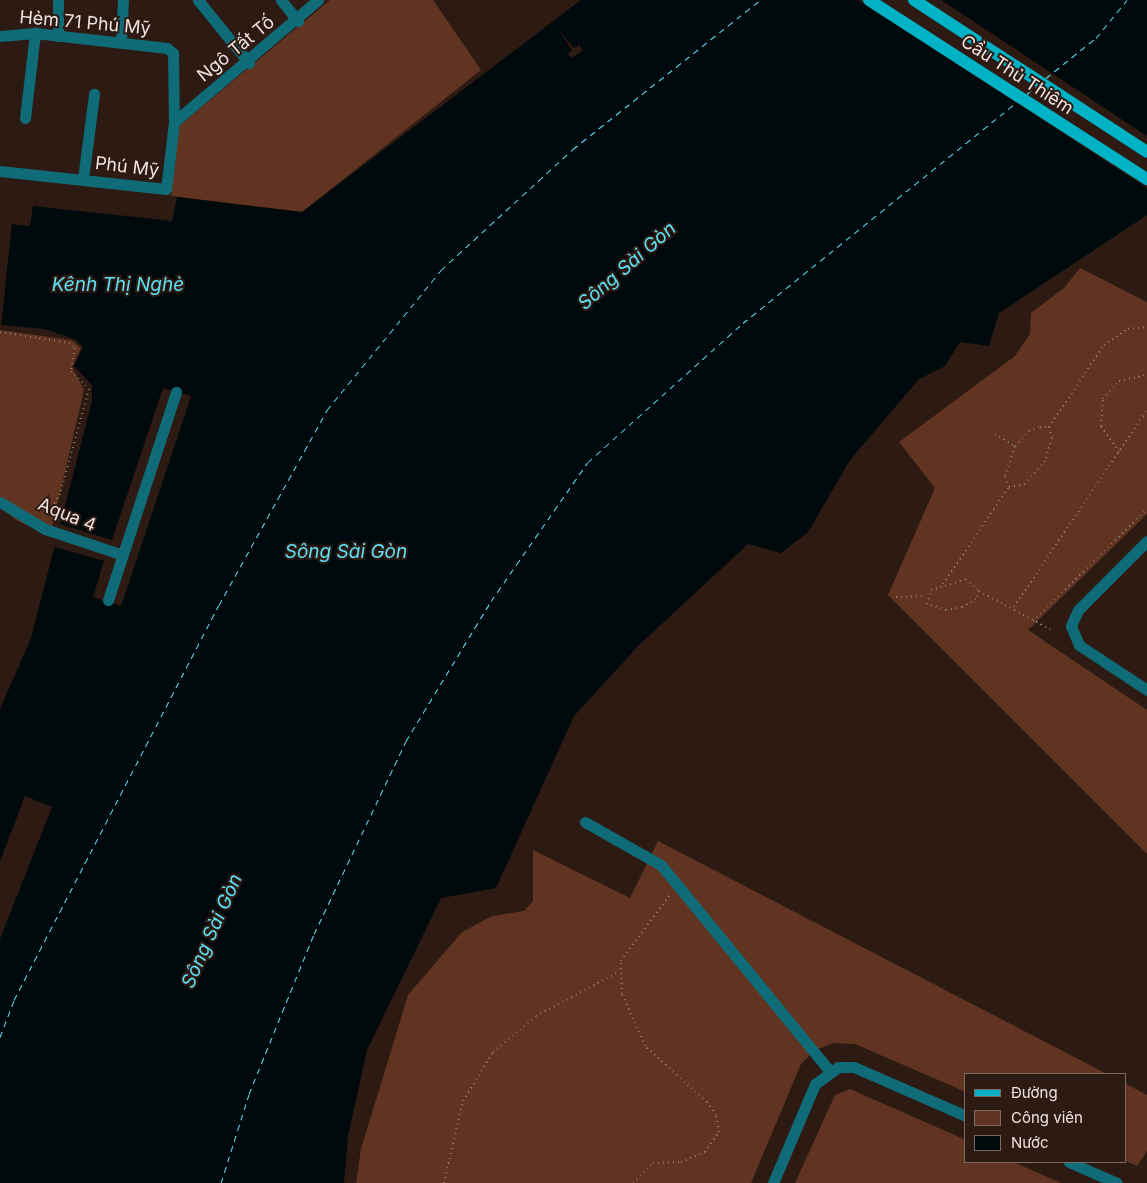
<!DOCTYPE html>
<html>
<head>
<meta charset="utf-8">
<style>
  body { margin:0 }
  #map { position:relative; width:1147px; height:1183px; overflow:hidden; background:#2d1b13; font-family:Inter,sans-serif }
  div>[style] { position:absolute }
  .green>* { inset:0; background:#603421 }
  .water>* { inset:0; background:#00090c }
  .pier>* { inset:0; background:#2d1b13 }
  .ferry>* { height:1px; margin-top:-0.5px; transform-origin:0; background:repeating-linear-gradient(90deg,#5ce1f5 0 6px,transparent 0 11px) }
  .path>* { height:2px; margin-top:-1px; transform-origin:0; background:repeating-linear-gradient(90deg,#8a7a74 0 1px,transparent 0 5px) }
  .minor>* { height:11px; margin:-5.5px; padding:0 5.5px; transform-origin:5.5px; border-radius:5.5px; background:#0f6b77 }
  .major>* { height:12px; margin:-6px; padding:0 6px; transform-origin:6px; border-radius:6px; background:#00b2c6 }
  span { translate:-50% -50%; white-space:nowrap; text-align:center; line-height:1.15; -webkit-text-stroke:4px #2d1b13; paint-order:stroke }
  .street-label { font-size:18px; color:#f0e2dd }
  .water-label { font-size:19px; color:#5ce1f5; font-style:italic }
  .legend { position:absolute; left:964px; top:1073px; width:162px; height:90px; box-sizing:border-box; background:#2d1b13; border:1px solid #7b6b64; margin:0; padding:6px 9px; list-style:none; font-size:15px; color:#f0e2dd }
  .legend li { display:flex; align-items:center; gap:10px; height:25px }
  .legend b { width:25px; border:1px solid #7b6b64 }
</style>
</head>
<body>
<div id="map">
  <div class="green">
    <div style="clip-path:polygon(330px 0,433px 0,481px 70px,302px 212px,171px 196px,179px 126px)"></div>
    <div style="clip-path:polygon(1080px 268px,1147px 302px,1147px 514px,1028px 630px,1147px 710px,1147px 854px,888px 595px,935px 488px,899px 442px,1015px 356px,1030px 334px,1031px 313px,1064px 288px)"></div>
    <div style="clip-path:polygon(0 330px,71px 340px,81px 348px,72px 367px,84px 390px,50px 536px,16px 520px,0 506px)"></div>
    <div style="clip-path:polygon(658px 841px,1107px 1074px,966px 1074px,966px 1092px,855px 1044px,834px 1043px,815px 1050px,801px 1064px,751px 1183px,356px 1183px,361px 1149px,408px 995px,462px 932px,492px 916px,524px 911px,533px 901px,533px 850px,630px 898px)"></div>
    <div style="clip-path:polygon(1126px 1084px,1147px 1095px,1147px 1151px,1137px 1166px,1126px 1161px)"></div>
    <div style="clip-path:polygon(850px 1089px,966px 1140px,966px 1162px,1013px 1162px,1061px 1183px,795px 1183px,835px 1095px)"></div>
  </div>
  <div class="water">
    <div style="clip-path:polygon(581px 0,1147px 0,1147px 215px,999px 313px,989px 346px,960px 342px,945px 366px,919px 379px,850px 460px,808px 532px,781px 553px,748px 544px,640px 644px,574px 716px,496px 888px,441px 898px,367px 1050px,348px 1136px,344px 1183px,0 1183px,0 709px,31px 638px,92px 401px,92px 385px,74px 366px,83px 347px,76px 340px,45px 329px,0 325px,0 223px,30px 226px,33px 206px,172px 221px,177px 197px,302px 212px)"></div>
  </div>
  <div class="pier">
    <div style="clip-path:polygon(858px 0,941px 0,1147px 136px,1147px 188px)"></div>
    <div style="clip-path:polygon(558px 29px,574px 48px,579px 45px,583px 50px,572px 58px,568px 54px,572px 50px)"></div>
    <div style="clip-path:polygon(0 220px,12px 222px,1px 328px,0 327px)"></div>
    <div style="clip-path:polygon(163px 388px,191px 396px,121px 606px,93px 597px,104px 561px,55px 547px,60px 524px,112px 540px)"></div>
    <div style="clip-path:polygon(25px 796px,52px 807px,0 939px,0 861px)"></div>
  </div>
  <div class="ferry">
    <div style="left:1046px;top:78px;width:64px;rotate:-38.7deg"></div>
    <div style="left:1096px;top:38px;width:49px;rotate:-50.8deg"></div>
    <div style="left:1027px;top:94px;width:11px;rotate:-41deg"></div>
    <div style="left:0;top:1037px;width:40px;rotate:-69deg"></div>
    <div style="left:14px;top:1000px;width:445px;rotate:-62.6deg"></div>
    <div style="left:219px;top:605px;width:223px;rotate:-61deg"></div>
    <div style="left:327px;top:410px;width:181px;rotate:-50.8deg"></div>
    <div style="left:441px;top:270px;width:179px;rotate:-42.5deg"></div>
    <div style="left:573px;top:149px;width:239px;rotate:-38.5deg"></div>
    <div style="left:221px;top:1183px;width:93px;rotate:-72.5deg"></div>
    <div style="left:249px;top:1094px;width:173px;rotate:-67.9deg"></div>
    <div style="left:314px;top:934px;width:214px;rotate:-64.5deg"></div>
    <div style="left:406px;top:741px;width:164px;rotate:-58.7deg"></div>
    <div style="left:491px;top:601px;width:169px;rotate:-55.1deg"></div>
    <div style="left:588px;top:462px;width:208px;rotate:-41.9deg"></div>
    <div style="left:743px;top:323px;width:353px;rotate:-38.9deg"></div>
  </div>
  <div class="path">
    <div style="left:0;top:332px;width:70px;rotate:9.1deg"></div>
    <div style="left:69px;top:343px;width:8px;rotate:40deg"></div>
    <div style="left:75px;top:348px;width:23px;rotate:100deg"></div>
    <div style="left:71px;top:371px;width:25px;rotate:45deg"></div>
    <div style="left:89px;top:389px;width:109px;rotate:105.4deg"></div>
    <div style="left:60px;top:494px;width:24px;rotate:120deg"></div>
    <div style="left:1143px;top:417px;width:5px;rotate:37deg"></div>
    <div style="left:1040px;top:427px;width:9px"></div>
    <div style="left:1049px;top:427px;width:11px;rotate:75deg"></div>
    <div style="left:1052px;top:438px;width:24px;rotate:107deg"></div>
    <div style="left:1045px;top:461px;width:30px;rotate:131deg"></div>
    <div style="left:1025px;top:484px;width:16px;rotate:169deg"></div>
    <div style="left:1009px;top:487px;width:12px;rotate:-110deg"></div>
    <div style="left:1005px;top:476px;width:32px;rotate:-72deg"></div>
    <div style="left:1015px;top:446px;width:21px;rotate:-47deg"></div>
    <div style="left:1029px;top:431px;width:12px;rotate:-20deg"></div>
    <div style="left:1049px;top:427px;width:99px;rotate:-56.1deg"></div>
    <div style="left:1104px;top:345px;width:29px;rotate:-34deg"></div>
    <div style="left:1128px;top:329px;width:19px;rotate:-6deg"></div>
    <div style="left:995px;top:434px;width:23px;rotate:31deg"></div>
    <div style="left:1119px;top:452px;width:32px;rotate:-125deg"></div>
    <div style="left:1101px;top:426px;width:27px;rotate:-86deg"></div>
    <div style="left:1103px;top:399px;width:24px;rotate:-48deg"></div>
    <div style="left:1119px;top:381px;width:29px;rotate:-12deg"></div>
    <div style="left:943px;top:584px;width:117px;rotate:-55.8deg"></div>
    <div style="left:979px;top:591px;width:9px;rotate:111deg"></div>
    <div style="left:976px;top:599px;width:16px;rotate:150deg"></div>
    <div style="left:962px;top:607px;width:16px;rotate:169deg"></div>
    <div style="left:946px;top:610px;width:20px;rotate:-162deg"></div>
    <div style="left:927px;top:604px;width:15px;rotate:-74deg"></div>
    <div style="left:931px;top:590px;width:37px;rotate:-17deg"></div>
    <div style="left:966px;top:579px;width:18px;rotate:43deg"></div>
    <div style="left:979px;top:591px;width:81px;rotate:28.2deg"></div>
    <div style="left:896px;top:597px;width:30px;rotate:-2deg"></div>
    <div style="left:1014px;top:607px;width:238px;rotate:-56deg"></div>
    <div style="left:1033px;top:621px;width:160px;rotate:-44.5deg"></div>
    <div style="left:444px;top:1183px;width:84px;rotate:-77deg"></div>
    <div style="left:463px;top:1101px;width:57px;rotate:-58.5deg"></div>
    <div style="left:493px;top:1052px;width:56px;rotate:-39.9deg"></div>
    <div style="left:536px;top:1016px;width:93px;rotate:-28.2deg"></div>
    <div style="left:633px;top:1183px;width:28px;rotate:-45deg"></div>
    <div style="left:653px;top:1163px;width:28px;rotate:-2deg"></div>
    <div style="left:681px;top:1162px;width:26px;rotate:-23deg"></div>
    <div style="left:705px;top:1152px;width:24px;rotate:-55deg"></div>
    <div style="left:719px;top:1132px;width:17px;rotate:-100deg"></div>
    <div style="left:716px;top:1115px;width:16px;rotate:-125deg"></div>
    <div style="left:707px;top:1102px;width:84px;rotate:-137.9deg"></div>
    <div style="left:645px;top:1046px;width:57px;rotate:-113.9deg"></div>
    <div style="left:622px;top:994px;width:33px;rotate:-92deg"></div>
    <div style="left:621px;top:961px;width:82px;rotate:-53.4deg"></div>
  </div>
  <div class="minor">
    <div style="left:198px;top:0;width:81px;rotate:51deg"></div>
    <div style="left:281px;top:0;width:27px;rotate:51deg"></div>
    <div style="left:0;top:36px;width:35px;rotate:-5deg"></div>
    <div style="left:35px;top:33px;width:133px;rotate:6.5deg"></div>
    <div style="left:167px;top:48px;width:8px;rotate:40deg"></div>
    <div style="left:173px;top:53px;width:69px;rotate:89.2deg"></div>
    <div style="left:174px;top:122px;width:67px;rotate:96.8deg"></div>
    <div style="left:166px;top:189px;width:167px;rotate:-173.8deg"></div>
    <div style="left:58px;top:36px;width:36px;rotate:-90deg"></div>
    <div style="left:121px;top:42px;width:42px;rotate:-87.3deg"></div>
    <div style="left:25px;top:118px;width:86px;rotate:-83.3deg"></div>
    <div style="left:174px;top:122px;width:189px;rotate:-40.3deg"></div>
    <div style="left:83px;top:179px;width:86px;rotate:-82.6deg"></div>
    <div style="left:0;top:502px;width:52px;rotate:31deg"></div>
    <div style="left:45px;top:529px;width:82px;rotate:18.4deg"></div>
    <div style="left:1147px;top:541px;width:98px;rotate:135deg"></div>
    <div style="left:1078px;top:610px;width:17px;rotate:114deg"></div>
    <div style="left:1071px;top:626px;width:21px;rotate:67deg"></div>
    <div style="left:1079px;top:645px;width:82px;rotate:33.5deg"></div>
    <div style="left:108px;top:600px;width:219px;rotate:-71.9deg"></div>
    <div style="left:585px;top:822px;width:87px;rotate:29.5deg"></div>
    <div style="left:661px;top:865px;width:265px;rotate:50.7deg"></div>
    <div style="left:1069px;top:1162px;width:52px;rotate:23.6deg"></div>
    <div style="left:773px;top:1183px;width:108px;rotate:-67deg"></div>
    <div style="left:815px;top:1084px;width:29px;rotate:-36deg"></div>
    <div style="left:838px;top:1067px;width:16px"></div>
    <div style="left:854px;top:1067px;width:122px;rotate:23.6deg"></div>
  </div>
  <div class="major">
    <div style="left:869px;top:0;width:331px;rotate:32.8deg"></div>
    <div style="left:914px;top:0;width:278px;rotate:33.1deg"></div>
  </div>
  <div class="street-label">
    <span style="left:85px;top:23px;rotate:5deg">Hẻm 71 Phú Mỹ</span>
    <span style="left:236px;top:49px;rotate:-39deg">Ngô Tất Tố</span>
    <span style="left:1017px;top:75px;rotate:33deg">Cầu Thủ Thiêm</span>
    <span style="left:127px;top:167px;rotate:7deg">Phú Mỹ</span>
    <span style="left:67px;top:515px;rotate:22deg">Aqua 4</span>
  </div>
  <div class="water-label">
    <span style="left:627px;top:266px;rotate:-41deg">Sông Sài Gòn</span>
    <span style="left:118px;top:285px">Kênh Thị Nghè</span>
    <span style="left:346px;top:552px">Sông Sài Gòn</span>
    <span style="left:212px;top:931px;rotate:-66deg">Sông Sài Gòn</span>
  </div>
  <ul class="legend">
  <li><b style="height:6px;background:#00b2c6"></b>Đường</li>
  <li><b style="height:14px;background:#603421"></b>Công viên</li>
  <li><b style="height:14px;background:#00090c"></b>Nước</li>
  </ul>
</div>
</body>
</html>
